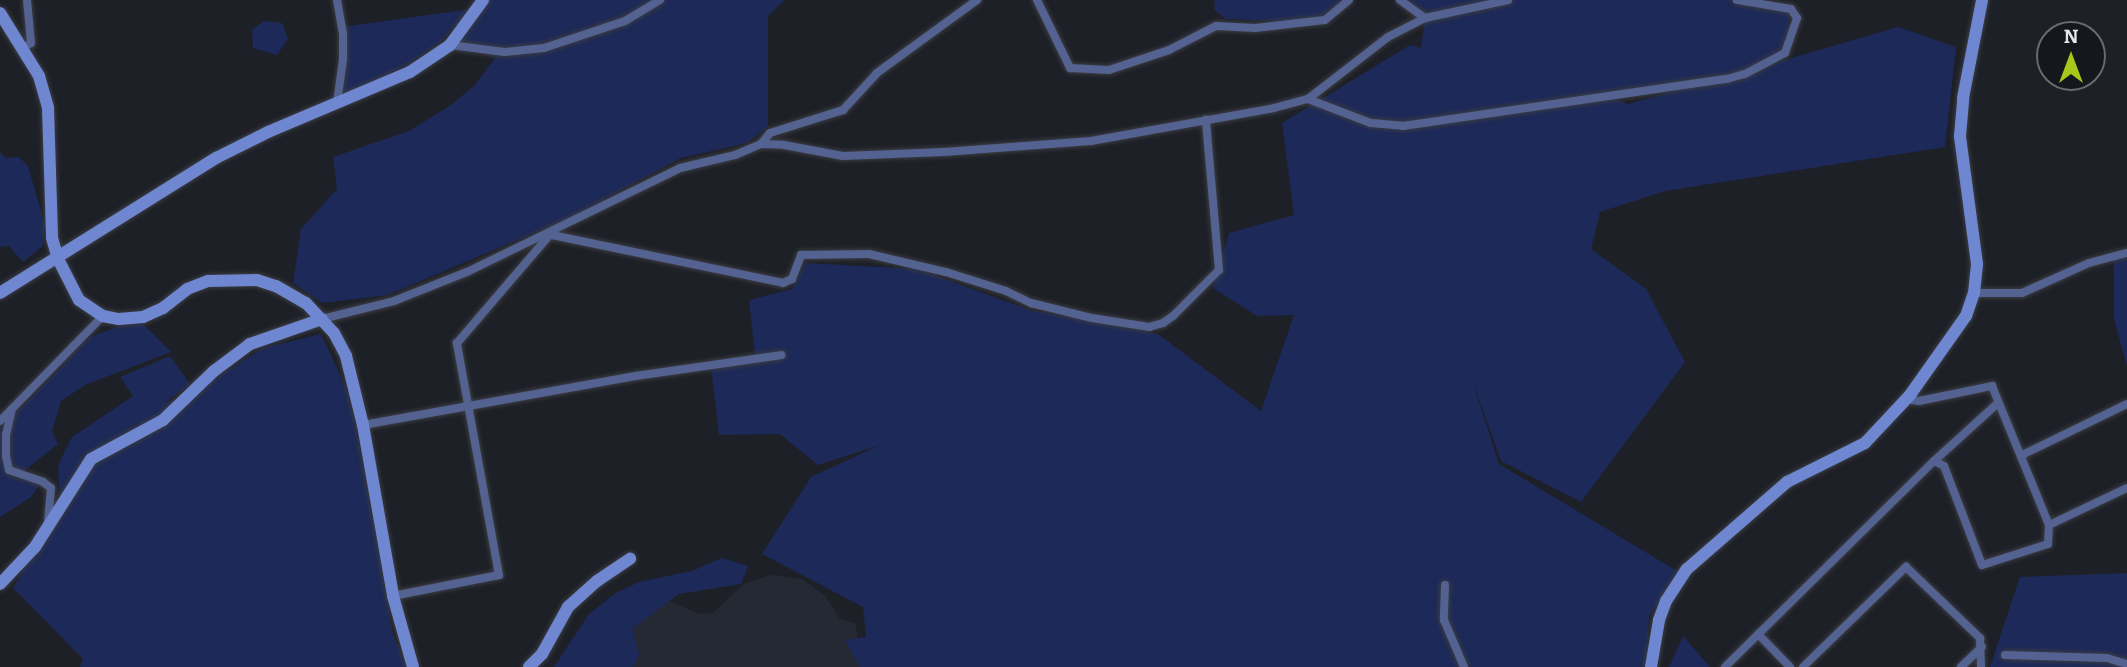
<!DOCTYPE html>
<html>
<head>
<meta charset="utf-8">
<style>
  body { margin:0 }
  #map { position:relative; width:2127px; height:667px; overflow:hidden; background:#1e2027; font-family:Bitter,serif }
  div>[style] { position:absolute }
  .built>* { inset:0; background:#252934 }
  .green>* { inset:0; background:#1d2958 }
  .roads { filter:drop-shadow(0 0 2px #3a3c42) drop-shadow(0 0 2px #3a3c42) }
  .street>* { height:8px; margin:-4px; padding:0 4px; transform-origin:4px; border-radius:4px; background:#536290 }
  .secondary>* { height:12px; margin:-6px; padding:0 6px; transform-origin:6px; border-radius:6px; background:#6f86d1 }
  span { translate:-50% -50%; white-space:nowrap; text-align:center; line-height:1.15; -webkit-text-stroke:5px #15171d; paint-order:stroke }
  .north { position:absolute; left:2036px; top:21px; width:70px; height:70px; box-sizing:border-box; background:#15171d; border:2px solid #686a6f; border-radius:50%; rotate:0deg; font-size:19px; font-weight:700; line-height:28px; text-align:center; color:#e5e7eb }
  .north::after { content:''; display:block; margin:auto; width:24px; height:32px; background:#a9c71a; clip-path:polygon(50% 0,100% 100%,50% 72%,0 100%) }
</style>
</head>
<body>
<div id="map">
  <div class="built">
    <div style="clip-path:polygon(770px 575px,802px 579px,825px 596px,840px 619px,856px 624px,860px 667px,618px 667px,623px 605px,660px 597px,699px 614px,713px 613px,744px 584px)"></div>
  </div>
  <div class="green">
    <div style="clip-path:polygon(491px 0,784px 0,768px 16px,768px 127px,747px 143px,681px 158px,569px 218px,388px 295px,322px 303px,293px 283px,301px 229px,337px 189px,333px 157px,409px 131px,451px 105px,475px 85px,495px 58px,459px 44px)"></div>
    <div style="clip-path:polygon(1215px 0,1343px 0,1322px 16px,1280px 21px,1225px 19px,1214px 9px)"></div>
    <div style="clip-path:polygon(evenodd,1403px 0,1755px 0,1791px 9px,1785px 53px,1751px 70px,1898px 27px,1956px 47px,1945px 147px,1665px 191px,1600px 212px,1591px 249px,1646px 289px,1685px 362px,1581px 502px,1501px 461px,1471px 377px,1499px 464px,1677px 571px,1649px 617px,1646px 667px,860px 667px,845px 640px,866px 637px,863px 607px,762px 554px,811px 477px,880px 445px,818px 465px,780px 434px,719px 435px,711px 368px,756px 364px,749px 300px,792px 289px,806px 263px,917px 269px,1030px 310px,1158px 334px,1261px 411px,1294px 315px,1257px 316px,1213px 288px,1229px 233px,1294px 215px,1282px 123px,1410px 45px,1421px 48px,1425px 18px,1403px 0,1696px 85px,1628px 104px,1611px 98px,1696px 85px)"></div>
    <div style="clip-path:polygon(471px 9px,440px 42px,408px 64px,338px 98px,342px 27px)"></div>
    <div style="clip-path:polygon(264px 21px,282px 23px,288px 39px,277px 55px,253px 48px,252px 30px)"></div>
    <div style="clip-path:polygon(0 152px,6px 158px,19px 157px,28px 166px,45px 225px,43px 246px,23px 262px,9px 246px,0 247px)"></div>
    <div style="clip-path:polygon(2127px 257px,2127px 366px,2114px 319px,2114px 258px)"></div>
    <div style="clip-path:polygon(143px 324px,171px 352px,85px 385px,61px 401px,52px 431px,58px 444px,24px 471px,38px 487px,31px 497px,0 517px,0 429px,90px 337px,119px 326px)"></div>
    <div style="clip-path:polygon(321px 334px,346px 387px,357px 432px,393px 634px,406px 667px,80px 667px,83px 659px,13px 588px,60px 505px,58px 465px,72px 437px,133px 396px,120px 377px,170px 356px,190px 384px,164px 404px,195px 391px,263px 348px)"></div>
    <div style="clip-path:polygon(722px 558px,748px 566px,741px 584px,679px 594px,632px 629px,639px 655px,633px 667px,554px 667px,589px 614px,616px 593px,639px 582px,692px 571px)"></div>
    <div style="clip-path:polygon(2127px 573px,2127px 667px,1990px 667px,2020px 577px)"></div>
    <div style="clip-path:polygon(1683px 636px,1710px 667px,1669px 667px)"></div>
  </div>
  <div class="roads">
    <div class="street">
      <div style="left:1037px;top:0;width:76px;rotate:64.1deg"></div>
      <div style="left:1070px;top:68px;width:39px;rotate:3deg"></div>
      <div style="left:1109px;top:70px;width:63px;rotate:-18.4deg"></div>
      <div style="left:1169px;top:50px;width:53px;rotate:-27.1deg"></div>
      <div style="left:1216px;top:26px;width:39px;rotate:3deg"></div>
      <div style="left:1255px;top:28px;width:70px;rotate:-6.5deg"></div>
      <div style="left:1325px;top:20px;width:31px;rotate:-40deg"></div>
      <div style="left:1400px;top:0;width:31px;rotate:36deg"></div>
      <div style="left:450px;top:45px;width:55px;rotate:7.3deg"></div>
      <div style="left:505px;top:52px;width:39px;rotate:-6deg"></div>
      <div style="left:544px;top:48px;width:85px;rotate:-18.4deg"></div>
      <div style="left:625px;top:21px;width:41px;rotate:-31deg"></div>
      <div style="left:23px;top:48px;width:9px;rotate:-32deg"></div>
      <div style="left:31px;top:43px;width:43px;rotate:-95.3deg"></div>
      <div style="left:1308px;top:99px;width:67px;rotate:20.9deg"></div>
      <div style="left:1371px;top:123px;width:32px;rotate:5deg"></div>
      <div style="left:1403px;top:126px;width:327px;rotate:-8.3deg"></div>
      <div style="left:1727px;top:79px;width:19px;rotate:-16deg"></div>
      <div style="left:1745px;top:74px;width:45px;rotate:-27.7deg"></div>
      <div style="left:1785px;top:53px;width:37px;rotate:-71deg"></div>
      <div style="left:1797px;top:18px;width:11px;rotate:-124deg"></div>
      <div style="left:1791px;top:9px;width:55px;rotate:-170.5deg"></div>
      <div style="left:337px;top:103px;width:44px;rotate:-82.2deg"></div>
      <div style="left:343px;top:59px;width:25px;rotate:-90deg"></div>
      <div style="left:343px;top:34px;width:35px;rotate:-100deg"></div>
      <div style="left:761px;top:144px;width:14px;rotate:-51deg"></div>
      <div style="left:770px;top:133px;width:77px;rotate:-17.5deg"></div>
      <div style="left:843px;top:110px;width:50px;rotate:-47.4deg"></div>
      <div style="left:877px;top:73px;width:124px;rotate:-36.1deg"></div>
      <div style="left:552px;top:235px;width:236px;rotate:11.7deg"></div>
      <div style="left:783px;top:283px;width:10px;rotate:-24deg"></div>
      <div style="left:792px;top:279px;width:26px;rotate:-69deg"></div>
      <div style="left:801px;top:255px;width:68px;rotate:-0.8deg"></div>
      <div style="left:869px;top:254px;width:79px;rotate:13.2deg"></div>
      <div style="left:946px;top:272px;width:63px;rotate:17.6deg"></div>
      <div style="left:1006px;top:291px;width:28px;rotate:26deg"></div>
      <div style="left:1031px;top:303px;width:63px;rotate:13.8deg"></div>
      <div style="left:1092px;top:318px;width:58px;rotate:9deg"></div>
      <div style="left:1149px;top:327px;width:15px;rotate:-16deg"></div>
      <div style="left:1163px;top:323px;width:12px;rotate:-35deg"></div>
      <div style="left:1173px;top:316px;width:65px;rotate:-45deg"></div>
      <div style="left:1219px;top:270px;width:151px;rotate:-95deg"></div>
      <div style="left:1974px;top:293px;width:48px"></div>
      <div style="left:2022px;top:293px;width:73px;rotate:-24.1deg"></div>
      <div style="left:2089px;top:263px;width:39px;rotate:-15deg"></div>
      <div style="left:322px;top:319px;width:74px;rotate:-14deg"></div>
      <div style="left:394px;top:301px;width:79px;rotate:-21.7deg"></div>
      <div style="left:467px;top:272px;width:237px;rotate:-26deg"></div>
      <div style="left:680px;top:168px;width:57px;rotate:-13.3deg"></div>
      <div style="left:735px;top:155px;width:28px;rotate:-23deg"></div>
      <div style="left:761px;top:144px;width:23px;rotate:2deg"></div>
      <div style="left:784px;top:145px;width:60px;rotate:10.6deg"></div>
      <div style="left:843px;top:156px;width:101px;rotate:-2.3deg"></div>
      <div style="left:944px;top:152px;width:147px;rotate:-4.3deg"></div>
      <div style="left:1091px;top:141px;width:186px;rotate:-10.2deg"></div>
      <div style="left:1274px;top:108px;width:35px;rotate:-15deg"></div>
      <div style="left:1308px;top:99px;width:101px;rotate:-37.8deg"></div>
      <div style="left:1388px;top:37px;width:42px;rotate:-27.2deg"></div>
      <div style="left:1425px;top:18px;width:85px;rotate:-12.2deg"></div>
      <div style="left:1906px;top:399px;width:13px;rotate:9deg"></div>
      <div style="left:1919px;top:401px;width:75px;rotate:-11.6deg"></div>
      <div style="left:1992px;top:386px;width:150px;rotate:67.7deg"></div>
      <div style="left:2049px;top:525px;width:19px;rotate:93deg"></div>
      <div style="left:2048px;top:544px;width:69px;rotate:162.3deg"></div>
      <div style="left:1982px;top:565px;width:106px;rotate:-111deg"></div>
      <div style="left:1944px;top:466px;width:11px;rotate:-153deg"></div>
      <div style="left:12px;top:409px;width:27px;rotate:103deg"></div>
      <div style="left:6px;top:435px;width:21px;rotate:90deg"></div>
      <div style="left:6px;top:456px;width:14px;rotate:78deg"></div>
      <div style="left:9px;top:470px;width:36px;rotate:19deg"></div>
      <div style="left:43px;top:482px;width:10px;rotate:37deg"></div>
      <div style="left:51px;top:488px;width:33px;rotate:95deg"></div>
      <div style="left:0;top:421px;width:147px;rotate:-45.6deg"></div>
      <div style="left:363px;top:425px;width:277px;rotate:-10.2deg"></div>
      <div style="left:636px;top:376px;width:147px;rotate:-8.2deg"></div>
      <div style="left:2022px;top:455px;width:117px;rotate:-25.9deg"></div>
      <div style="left:2049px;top:525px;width:86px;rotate:-25.4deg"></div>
      <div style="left:1445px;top:585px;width:35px;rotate:92deg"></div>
      <div style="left:1444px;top:620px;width:51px;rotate:66.9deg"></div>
      <div style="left:393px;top:596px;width:108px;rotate:-11.2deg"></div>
      <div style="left:499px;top:575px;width:236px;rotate:-100.3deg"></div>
      <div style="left:457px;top:343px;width:146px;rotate:-49.4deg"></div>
      <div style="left:1758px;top:634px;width:46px;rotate:45.9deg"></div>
      <div style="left:2005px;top:655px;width:102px;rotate:1.7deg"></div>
      <div style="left:2107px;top:658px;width:21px;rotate:17deg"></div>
      <div style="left:1725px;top:667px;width:293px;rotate:-44.6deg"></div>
      <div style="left:1934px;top:461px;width:86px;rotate:-42.2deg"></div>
      <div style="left:1803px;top:667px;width:144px;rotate:-44.2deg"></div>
      <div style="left:1906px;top:567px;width:103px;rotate:43.8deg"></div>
      <div style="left:1980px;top:638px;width:29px;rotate:88deg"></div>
      <div style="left:1961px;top:667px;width:29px;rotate:-44deg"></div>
    </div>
    <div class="secondary">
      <div style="left:0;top:13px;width:74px;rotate:58.2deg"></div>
      <div style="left:39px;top:76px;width:33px;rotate:74deg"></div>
      <div style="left:48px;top:108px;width:130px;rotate:88.2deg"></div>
      <div style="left:52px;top:238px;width:22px;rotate:74deg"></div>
      <div style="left:58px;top:259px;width:46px;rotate:62.9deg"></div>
      <div style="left:79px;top:300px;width:29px;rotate:34deg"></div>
      <div style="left:103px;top:316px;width:16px;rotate:11deg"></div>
      <div style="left:119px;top:319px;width:24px;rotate:-5deg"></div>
      <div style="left:143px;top:317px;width:22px;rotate:-24deg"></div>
      <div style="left:163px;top:308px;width:31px;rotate:-38deg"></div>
      <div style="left:187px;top:289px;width:22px;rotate:-21deg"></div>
      <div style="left:208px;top:281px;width:49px;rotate:-1.2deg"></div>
      <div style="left:257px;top:280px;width:20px;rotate:18deg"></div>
      <div style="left:276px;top:286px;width:34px;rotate:30deg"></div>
      <div style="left:306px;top:303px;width:41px;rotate:47deg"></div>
      <div style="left:334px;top:333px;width:26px;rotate:62deg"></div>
      <div style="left:346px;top:356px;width:71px;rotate:76.2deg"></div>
      <div style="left:363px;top:425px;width:174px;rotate:80deg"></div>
      <div style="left:393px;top:596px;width:74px;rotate:74.3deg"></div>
      <div style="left:0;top:293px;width:255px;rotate:-32deg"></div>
      <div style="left:216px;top:158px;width:58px;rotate:-26.6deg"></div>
      <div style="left:268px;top:132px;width:154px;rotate:-22.9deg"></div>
      <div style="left:410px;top:72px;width:48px;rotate:-34deg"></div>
      <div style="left:450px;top:45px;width:56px;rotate:-53.7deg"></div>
      <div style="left:0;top:584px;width:51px;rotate:-46.6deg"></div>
      <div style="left:35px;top:547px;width:104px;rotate:-57.5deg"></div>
      <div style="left:91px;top:459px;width:82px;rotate:-28.4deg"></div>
      <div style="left:163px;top:420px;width:71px;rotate:-43.9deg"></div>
      <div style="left:214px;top:371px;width:45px;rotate:-36.9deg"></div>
      <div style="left:250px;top:344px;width:76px;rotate:-19.1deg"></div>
      <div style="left:529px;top:667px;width:18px;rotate:-45deg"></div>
      <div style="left:542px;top:654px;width:54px;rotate:-61deg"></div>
      <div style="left:568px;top:607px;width:39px;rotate:-42deg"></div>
      <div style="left:597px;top:581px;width:40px;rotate:-34deg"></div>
      <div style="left:1651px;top:667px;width:48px;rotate:-80.3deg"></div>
      <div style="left:1659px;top:620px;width:20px;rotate:-70deg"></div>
      <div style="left:1666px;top:601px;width:38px;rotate:-57deg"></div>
      <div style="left:1687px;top:569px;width:133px;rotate:-41deg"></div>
      <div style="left:1787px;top:482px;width:87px;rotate:-26.6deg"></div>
      <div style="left:1865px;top:443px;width:66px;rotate:-46.8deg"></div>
      <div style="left:1910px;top:395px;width:97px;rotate:-54.7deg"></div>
      <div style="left:1966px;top:316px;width:24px;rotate:-71deg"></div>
      <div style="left:1974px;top:293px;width:29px;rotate:-84deg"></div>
      <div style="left:1977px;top:264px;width:129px;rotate:-97.6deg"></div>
      <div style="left:1960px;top:136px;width:38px;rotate:-85deg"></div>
      <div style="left:1963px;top:98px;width:100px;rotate:-79deg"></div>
    </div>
  </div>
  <div class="north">N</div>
</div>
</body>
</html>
